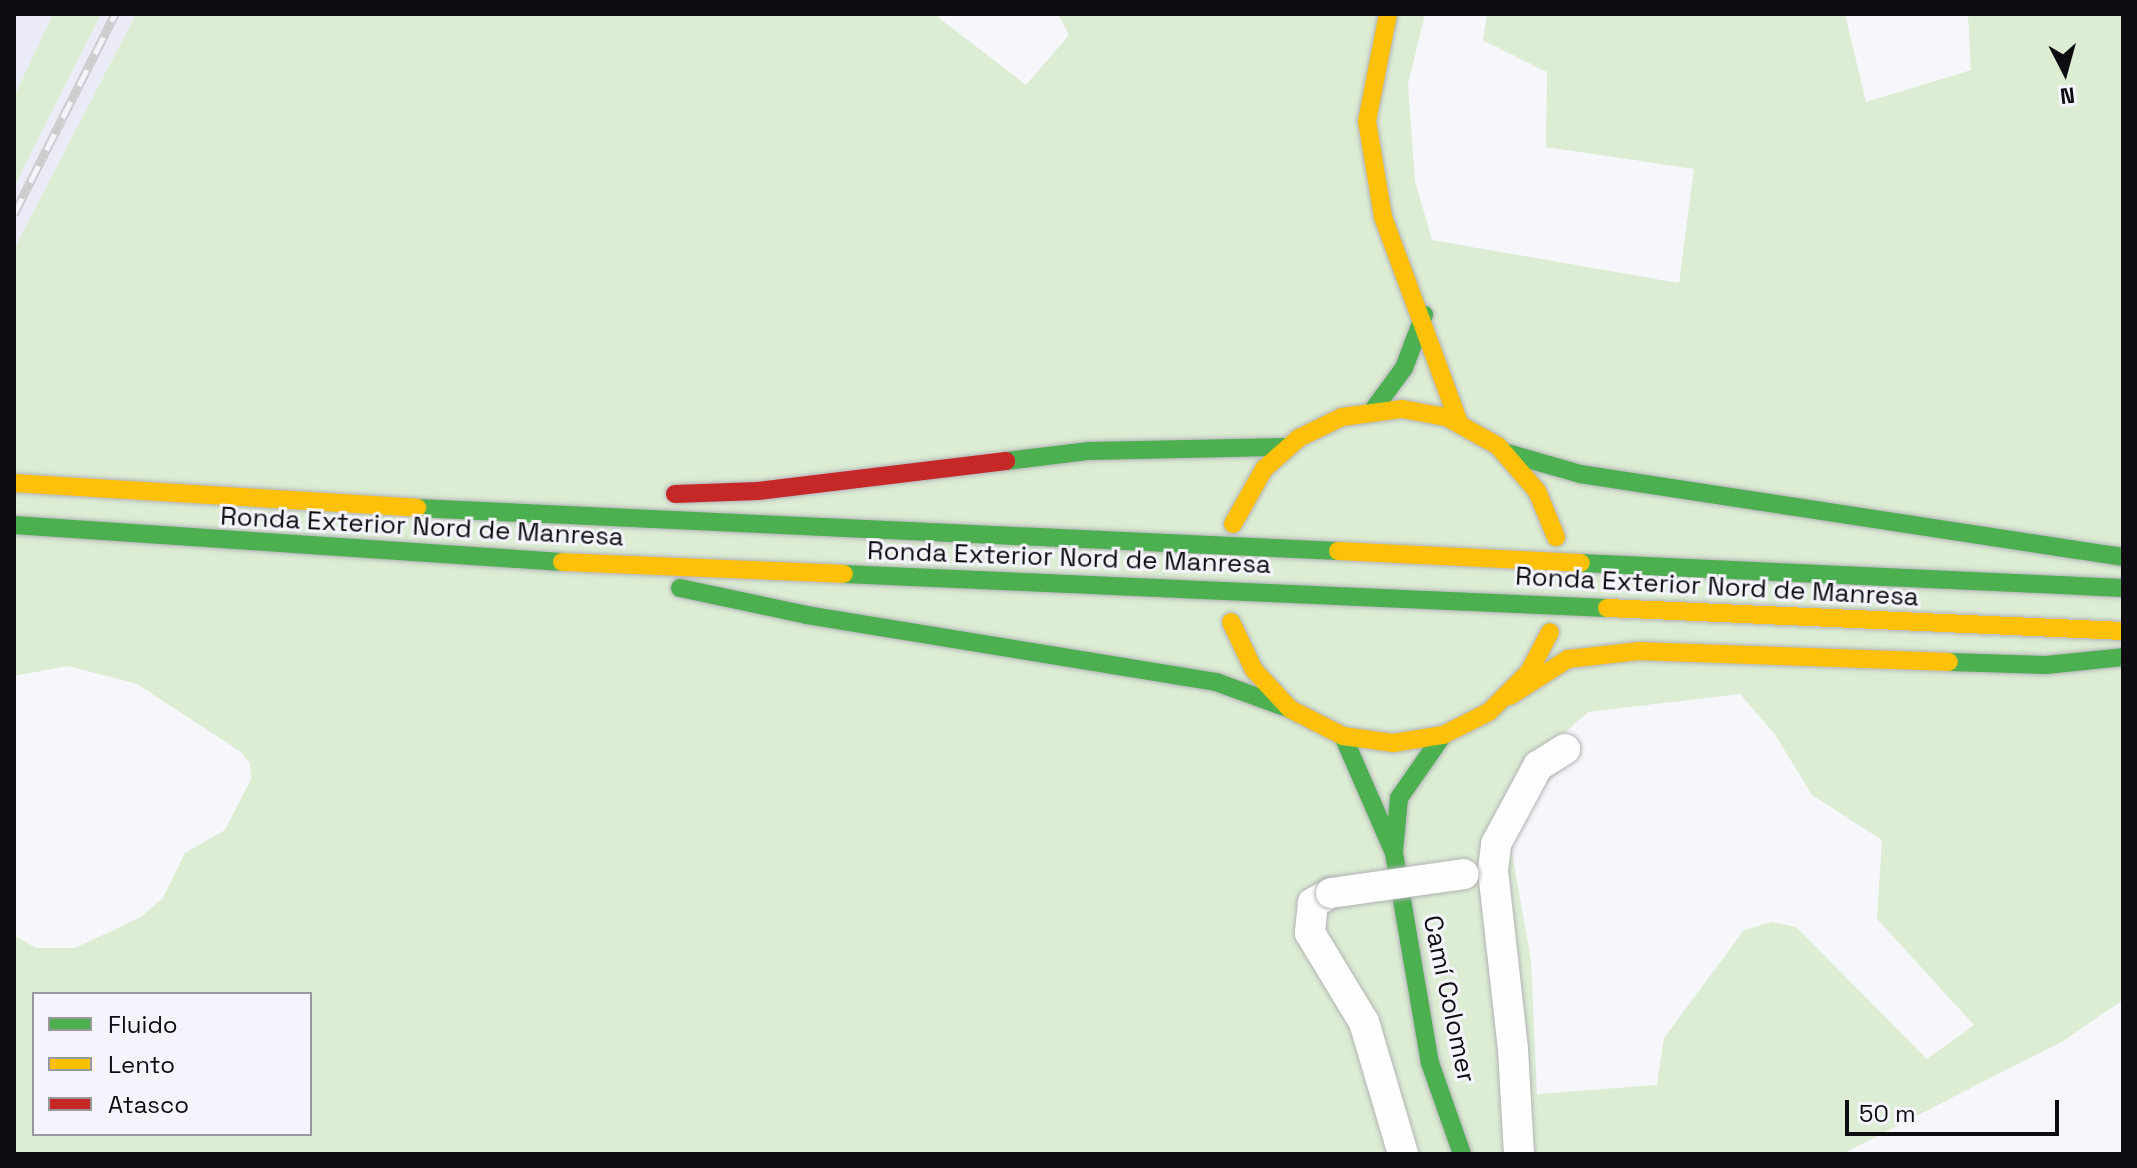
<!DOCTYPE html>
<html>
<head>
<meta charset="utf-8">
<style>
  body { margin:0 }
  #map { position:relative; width:2137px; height:1168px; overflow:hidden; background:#f6f6fb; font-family:"Space Grotesk",sans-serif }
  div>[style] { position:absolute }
  .built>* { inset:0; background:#ebeaf7 }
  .green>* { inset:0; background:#dcedd3 }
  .roads { filter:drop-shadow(0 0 2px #b3b3b7) drop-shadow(0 0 2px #b3b3b7) }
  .street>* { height:30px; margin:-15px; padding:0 15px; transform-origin:15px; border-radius:15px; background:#fefefe }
  .fast>* { height:18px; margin:-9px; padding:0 9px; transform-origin:9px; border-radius:9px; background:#4caf50 }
  .slow>* { height:18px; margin:-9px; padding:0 9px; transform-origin:9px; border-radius:9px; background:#ffc107 }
  .jam>* { height:18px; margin:-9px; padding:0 9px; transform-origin:9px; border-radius:9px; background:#c62828 }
  .rail>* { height:9px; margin-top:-4.5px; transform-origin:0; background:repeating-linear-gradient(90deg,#f5f4fd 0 18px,#cccccd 0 36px); box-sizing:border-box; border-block:2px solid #cccccd }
  .bridges { filter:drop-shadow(0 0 2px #b3b3b7) drop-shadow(0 0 2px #b3b3b7) }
  .street-bridge>* { height:30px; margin:-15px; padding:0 15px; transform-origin:15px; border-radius:15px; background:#fefefe }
  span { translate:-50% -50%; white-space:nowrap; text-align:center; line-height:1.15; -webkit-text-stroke:6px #f5f4fd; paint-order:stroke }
  .street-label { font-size:26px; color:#0d0d11 }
  .frame { position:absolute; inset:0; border:16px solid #0d0d11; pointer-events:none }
  .legend { position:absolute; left:32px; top:992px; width:280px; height:144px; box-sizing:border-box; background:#f5f4fd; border:2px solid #98989f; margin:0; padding:10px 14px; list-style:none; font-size:24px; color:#0d0d11 }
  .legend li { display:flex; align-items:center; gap:16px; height:40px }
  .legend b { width:40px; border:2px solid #98989f }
  .north { position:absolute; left:2025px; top:32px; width:80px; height:80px; -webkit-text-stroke:6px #f5f4fd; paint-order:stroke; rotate:174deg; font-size:22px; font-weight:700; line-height:32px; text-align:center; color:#0d0d11 }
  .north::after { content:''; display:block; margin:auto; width:28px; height:36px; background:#0d0d11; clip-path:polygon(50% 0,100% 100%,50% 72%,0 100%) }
  .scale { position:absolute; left:1845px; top:1100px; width:214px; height:36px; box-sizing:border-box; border:4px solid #0d0d11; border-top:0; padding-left:10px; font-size:24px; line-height:28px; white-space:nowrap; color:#0d0d11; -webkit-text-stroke:6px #f5f4fd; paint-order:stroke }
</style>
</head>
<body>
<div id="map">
  <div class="built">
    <div style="clip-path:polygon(14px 14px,53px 14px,14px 97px)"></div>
    <div style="clip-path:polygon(101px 14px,136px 14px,14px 249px,14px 187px)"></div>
  </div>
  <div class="green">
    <div style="clip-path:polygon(53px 14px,101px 14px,14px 187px,14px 97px)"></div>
    <div style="clip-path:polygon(evenodd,136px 14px,934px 14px,1026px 85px,1069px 35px,1058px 14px,1425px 14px,1408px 84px,1415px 181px,1432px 240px,1679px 283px,1694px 169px,1546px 147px,1547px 72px,1483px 40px,1487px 14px,1845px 14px,1866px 102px,1971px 70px,1968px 14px,2123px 14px,2123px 1000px,2063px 1041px,1842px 1154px,14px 1154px,14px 935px,36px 948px,75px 948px,141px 917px,163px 898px,185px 853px,225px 830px,251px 779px,250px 763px,241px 752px,137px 684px,68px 666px,14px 676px,14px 249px,136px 14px,1740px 694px,1776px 736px,1812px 795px,1882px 840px,1877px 919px,1974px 1025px,1927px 1059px,1796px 927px,1772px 922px,1744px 930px,1664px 1038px,1657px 1085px,1537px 1094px,1531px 960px,1512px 853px,1513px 827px,1526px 802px,1574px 759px,1557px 740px,1588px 712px,1740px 694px,136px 14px,34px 994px,310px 994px,310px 1134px,34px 1134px,34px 994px)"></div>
  </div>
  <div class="roads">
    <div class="street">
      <div style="left:1331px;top:893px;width:21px;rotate:151deg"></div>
      <div style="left:1313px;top:903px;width:30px;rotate:96deg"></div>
      <div style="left:1310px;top:933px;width:104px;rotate:58.8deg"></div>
      <div style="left:1364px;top:1022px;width:138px;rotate:73.5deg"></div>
      <div style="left:1519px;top:1154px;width:105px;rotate:-93.3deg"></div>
      <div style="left:1513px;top:1049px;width:180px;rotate:-96.4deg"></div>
      <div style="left:1493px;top:870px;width:26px;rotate:-83deg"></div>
      <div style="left:1496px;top:844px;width:89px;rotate:-61.7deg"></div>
      <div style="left:1538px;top:766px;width:32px;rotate:-32deg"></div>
    </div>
    <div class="fast">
      <div style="left:1373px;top:410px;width:52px;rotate:-53.6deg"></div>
      <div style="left:1404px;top:368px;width:57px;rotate:-69.3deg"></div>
      <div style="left:1507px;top:453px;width:76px;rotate:16deg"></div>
      <div style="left:1580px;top:474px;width:549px;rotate:8.69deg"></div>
      <div style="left:1006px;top:461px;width:84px;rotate:-6.9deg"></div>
      <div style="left:1089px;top:451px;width:197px;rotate:-1.2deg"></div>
      <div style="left:417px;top:508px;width:922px;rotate:2.67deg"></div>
      <div style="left:14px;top:525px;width:549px;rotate:3.86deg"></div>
      <div style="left:1581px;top:563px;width:543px;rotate:2.64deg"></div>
      <div style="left:844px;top:574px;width:764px;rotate:2.55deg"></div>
      <div style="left:680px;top:588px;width:130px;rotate:12deg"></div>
      <div style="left:807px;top:615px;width:414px;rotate:9.3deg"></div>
      <div style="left:1216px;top:682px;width:79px;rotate:20deg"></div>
      <div style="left:1949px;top:662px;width:97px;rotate:1.8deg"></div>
      <div style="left:2046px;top:665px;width:77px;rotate:-5.9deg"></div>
      <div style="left:1343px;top:736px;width:128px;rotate:66.4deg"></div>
      <div style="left:1394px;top:853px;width:213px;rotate:80.3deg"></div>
      <div style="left:1430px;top:1063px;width:96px;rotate:70.6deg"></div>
      <div style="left:1394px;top:851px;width:53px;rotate:-84.6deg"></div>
      <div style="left:1399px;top:798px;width:77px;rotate:-55.1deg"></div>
    </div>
    <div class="slow">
      <div style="left:1388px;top:14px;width:109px;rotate:101.1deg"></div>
      <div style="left:1367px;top:121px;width:97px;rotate:80.5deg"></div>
      <div style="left:1383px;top:217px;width:220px;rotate:69.7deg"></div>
      <div style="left:14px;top:483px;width:404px;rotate:3.5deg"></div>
      <div style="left:1233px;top:524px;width:63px;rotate:-60.6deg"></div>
      <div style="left:1264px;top:469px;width:47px;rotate:-41.5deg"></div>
      <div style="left:1299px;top:438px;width:48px;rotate:-26deg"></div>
      <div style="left:1342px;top:417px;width:61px;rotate:-7.6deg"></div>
      <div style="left:1402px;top:409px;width:45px;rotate:10.3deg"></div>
      <div style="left:1446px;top:417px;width:60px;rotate:29.1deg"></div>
      <div style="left:1498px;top:446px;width:60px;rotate:49.1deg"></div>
      <div style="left:1537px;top:491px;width:50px;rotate:67.6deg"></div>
      <div style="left:1338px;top:551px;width:243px;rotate:2.8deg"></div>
      <div style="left:562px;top:562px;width:282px;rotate:2.4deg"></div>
      <div style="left:1607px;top:608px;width:517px;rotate:2.55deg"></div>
      <div style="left:1231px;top:622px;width:53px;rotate:64.4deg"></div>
      <div style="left:1254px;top:670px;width:53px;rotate:47.3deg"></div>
      <div style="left:1290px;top:709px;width:59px;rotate:27deg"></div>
      <div style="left:1343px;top:736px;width:50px;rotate:8deg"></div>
      <div style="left:1393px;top:743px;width:51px;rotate:-9.1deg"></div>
      <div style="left:1443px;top:735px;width:51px;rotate:-26.6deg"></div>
      <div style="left:1489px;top:712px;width:57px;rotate:-45deg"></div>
      <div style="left:1529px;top:672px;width:45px;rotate:-62.3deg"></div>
      <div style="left:1510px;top:696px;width:69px;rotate:-32.5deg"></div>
      <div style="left:1568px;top:659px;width:71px;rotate:-6.4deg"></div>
      <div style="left:1639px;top:651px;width:310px;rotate:2deg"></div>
    </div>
    <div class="jam">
      <div style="left:675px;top:494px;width:83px;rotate:-2.1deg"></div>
      <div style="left:758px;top:491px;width:250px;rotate:-6.9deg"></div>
    </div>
  </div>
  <div class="rail">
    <div style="left:14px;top:214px;width:224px;rotate:-63.2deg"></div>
  </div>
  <div class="bridges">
    <div class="street-bridge">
      <div style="left:1331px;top:893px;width:134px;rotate:-8.1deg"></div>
    </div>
  </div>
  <div class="street-label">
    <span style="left:422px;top:527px;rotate:3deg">Ronda Exterior Nord de Manresa</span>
    <span style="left:1069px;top:558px;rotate:2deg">Ronda Exterior Nord de Manresa</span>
    <span style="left:1717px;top:587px;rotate:3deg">Ronda Exterior Nord de Manresa</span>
    <span style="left:1449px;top:999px;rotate:78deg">Camí Colomer</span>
  </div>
  <div class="frame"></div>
  <ul class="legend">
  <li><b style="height:10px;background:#4caf50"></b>Fluido</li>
  <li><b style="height:10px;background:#ffc107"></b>Lento</li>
  <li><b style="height:10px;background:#c62828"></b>Atasco</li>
  </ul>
  <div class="north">N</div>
  <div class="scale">50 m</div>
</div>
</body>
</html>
